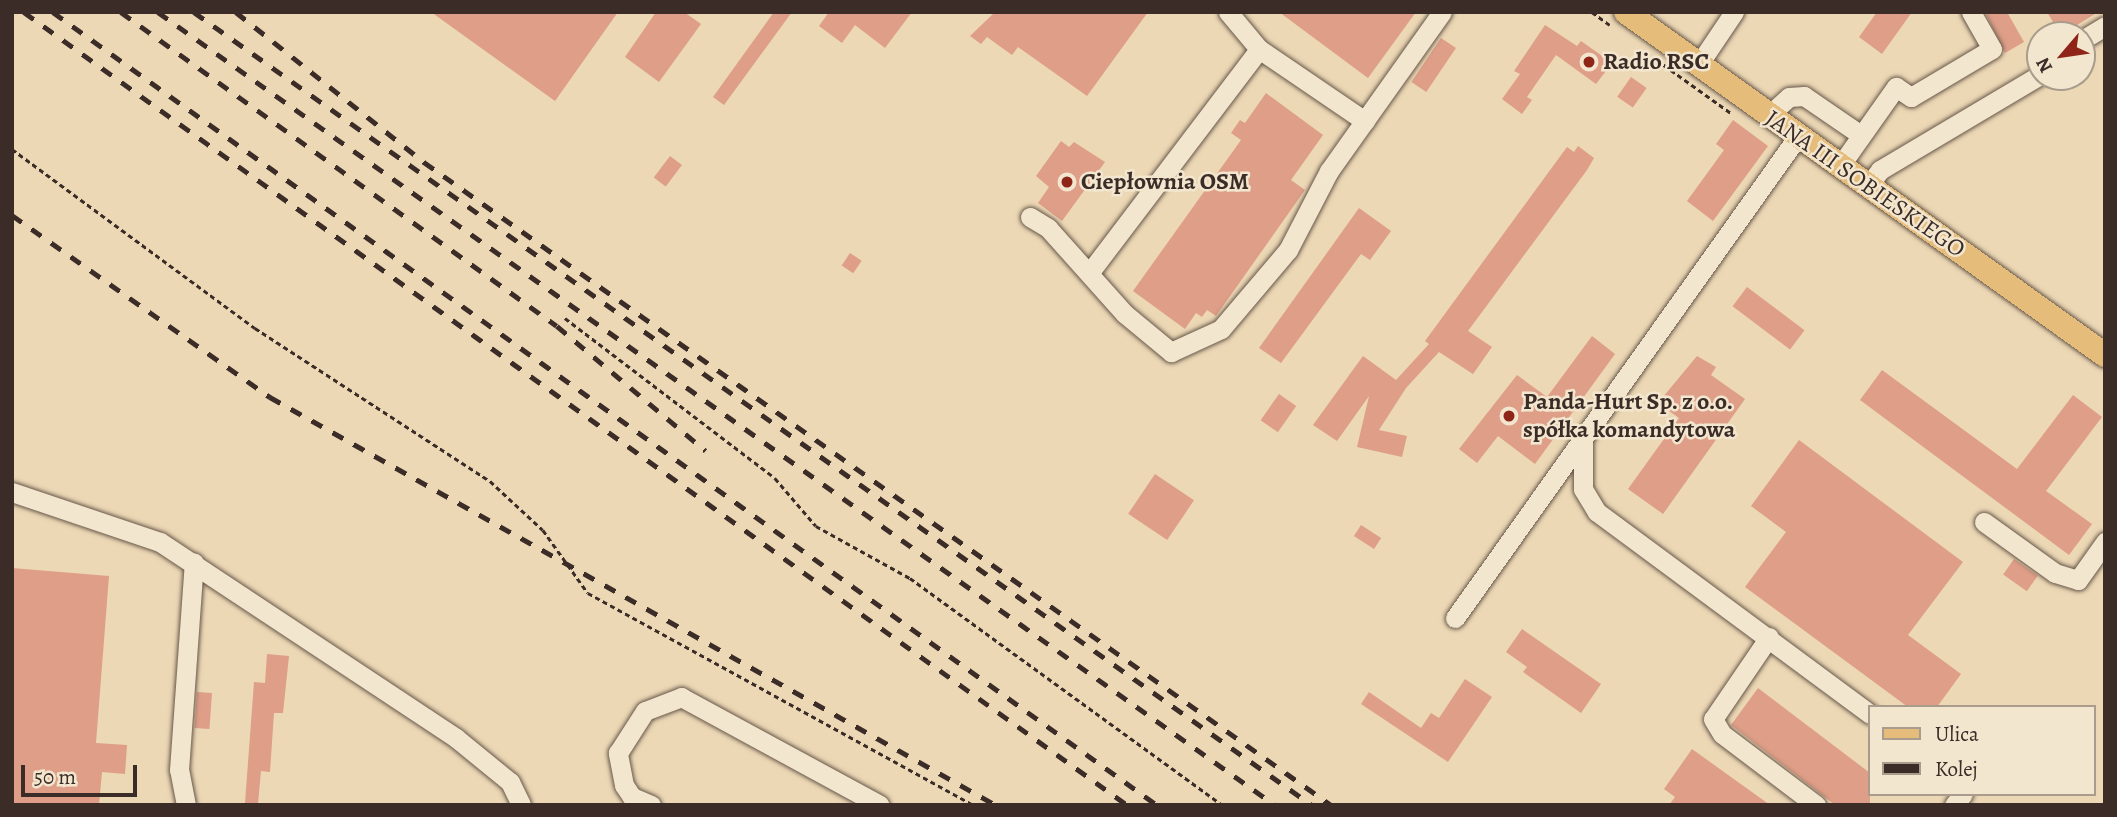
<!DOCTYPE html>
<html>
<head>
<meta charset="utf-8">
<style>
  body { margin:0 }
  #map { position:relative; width:2117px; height:817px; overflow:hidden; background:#ecd8b5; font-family:Alegreya,serif }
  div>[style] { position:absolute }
  .building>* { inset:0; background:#de9e87; transform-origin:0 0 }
  .path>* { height:2.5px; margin-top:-1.25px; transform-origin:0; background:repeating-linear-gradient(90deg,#3b2c27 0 5px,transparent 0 8.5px) }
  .roads { filter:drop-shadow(0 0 2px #67574a) drop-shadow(0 0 2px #67574a) }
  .minor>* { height:19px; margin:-9.5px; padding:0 9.5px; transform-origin:9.5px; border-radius:9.5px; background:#f3e6cf }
  .major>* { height:24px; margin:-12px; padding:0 12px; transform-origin:12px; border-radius:12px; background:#e6bc7a }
  .rail>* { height:4.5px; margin-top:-2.25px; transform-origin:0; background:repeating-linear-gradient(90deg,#3b2c27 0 12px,transparent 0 24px) }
  .dots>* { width:19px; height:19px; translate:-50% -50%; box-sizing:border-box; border:4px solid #f3e6cf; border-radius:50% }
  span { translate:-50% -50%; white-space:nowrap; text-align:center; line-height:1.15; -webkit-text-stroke:5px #f3e6cf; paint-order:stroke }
  .poi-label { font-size:24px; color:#3b2c27; font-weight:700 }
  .left { translate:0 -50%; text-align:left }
  .street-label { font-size:24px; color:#3b2c27 }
  .frame { position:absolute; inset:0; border:14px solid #3b2c27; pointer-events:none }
  .legend { position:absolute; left:1868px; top:705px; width:228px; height:91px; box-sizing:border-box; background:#f3e6cf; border:2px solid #a99c8c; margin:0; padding:9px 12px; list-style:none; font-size:21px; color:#3b2c27 }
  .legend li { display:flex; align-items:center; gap:14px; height:35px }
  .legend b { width:35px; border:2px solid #a99c8c }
  .north { position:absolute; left:2026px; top:21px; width:70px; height:70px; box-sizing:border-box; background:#f3e6cf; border:2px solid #a99c8c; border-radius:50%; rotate:241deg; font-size:19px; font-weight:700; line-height:28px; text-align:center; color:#3b2c27 }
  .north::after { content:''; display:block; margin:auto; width:24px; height:32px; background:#8f2418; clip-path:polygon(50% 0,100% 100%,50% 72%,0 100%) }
  .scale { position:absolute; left:21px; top:765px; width:116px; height:32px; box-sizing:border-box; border:4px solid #3b2c27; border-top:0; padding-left:9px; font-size:21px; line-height:24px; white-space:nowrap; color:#3b2c27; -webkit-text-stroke:5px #f3e6cf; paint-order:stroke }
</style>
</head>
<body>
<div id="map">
  <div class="building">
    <div style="clip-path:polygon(431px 12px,618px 12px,555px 101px)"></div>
    <div style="clip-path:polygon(656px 12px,684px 12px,701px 24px,659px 82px,625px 57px)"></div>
    <div style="clip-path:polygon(774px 12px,792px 12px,724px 105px,713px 97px)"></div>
    <div style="clip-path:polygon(829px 12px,912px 12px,885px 48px,855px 25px,842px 43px,819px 26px)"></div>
    <div style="clip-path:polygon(995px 12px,1148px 12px,1087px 96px,1018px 47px,1012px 55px,987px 37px,981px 44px,970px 36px)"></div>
    <div style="clip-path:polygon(1279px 12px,1416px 12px,1368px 78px)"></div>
    <div style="clip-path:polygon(1877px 12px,1912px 12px,1882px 54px,1859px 37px)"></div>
    <div style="clip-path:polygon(1985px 12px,2007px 12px,2024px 42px,2005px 53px)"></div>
    <div style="clip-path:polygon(2047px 12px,2098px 12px,2061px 35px)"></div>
    <div style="clip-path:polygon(1545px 25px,1577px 46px,1581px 41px,1612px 63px,1596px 84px,1556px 55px,1527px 97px,1532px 100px,1522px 114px,1502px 99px,1520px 74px,1514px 71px)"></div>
    <div style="left:1441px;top:38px;width:18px;height:53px;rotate:34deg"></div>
    <div style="left:1631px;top:77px;width:19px;height:24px;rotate:35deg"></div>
    <div style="clip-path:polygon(1266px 93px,1323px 135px,1291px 180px,1305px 190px,1216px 316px,1207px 310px,1202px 317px,1196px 313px,1185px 329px,1133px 291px,1241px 140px,1231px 133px,1240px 120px,1245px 123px)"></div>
    <div style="clip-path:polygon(1733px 120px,1768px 146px,1713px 221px,1687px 201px,1724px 150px,1716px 144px)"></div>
    <div style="clip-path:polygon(1061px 141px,1069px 147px,1074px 142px,1105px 162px,1062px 221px,1038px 203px,1049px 187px,1036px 176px)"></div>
    <div style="clip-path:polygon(1578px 146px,1594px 158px,1587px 170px,1468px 331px,1492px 347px,1473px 374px,1439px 352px,1406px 388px,1379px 430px,1407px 436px,1402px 457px,1357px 447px,1369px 396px,1337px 441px,1313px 425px,1363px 356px,1396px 380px,1429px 344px,1425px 341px,1567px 147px,1574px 152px)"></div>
    <div style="left:670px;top:156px;width:15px;height:27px;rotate:37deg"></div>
    <div style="clip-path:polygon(1359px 208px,1391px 231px,1370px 260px,1361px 254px,1281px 363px,1259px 348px)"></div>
    <div style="left:850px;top:253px;width:14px;height:15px;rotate:34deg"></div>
    <div style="left:1747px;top:287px;width:72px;height:24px;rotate:37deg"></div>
    <div style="clip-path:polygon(1592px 336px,1615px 354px,1535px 464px,1498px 436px,1477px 463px,1459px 449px,1517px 375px,1547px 397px)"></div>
    <div style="clip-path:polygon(1697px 356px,1716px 367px,1711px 375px,1745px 399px,1663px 514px,1628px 489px,1679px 418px,1658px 403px)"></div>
    <div style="clip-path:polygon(1882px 370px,2017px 469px,2073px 395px,2102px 417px,2046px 491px,2092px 524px,2069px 555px,1860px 400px)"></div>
    <div style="left:1279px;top:394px;width:21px;height:32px;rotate:35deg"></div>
    <div style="clip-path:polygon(1799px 440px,1963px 562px,1908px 635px,1961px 674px,1937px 707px,1908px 707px,1745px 587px,1786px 532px,1751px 506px)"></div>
    <div style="left:1155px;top:474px;width:47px;height:48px;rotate:34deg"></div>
    <div style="left:1361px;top:525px;width:24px;height:13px;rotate:33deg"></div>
    <div style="left:2014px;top:559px;width:29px;height:19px;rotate:35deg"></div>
    <div style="clip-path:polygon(12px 568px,109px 576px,96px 743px,127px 745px,125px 774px,102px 772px,99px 805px,12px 805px)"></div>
    <div style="clip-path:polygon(1522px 629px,1601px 684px,1581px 713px,1523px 672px,1527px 667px,1506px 652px)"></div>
    <div style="clip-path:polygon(267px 654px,289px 656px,283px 713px,274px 713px,270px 772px,261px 771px,258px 804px,245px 803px,254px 682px,265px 683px)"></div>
    <div style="clip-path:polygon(1465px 679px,1492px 697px,1448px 762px,1361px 704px,1369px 692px,1421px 728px,1431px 713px,1439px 718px)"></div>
    <div style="clip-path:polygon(1758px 688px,1870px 773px,1870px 805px,1835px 805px,1731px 725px)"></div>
    <div style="left:197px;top:692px;width:15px;height:36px;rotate:4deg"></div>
    <div style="clip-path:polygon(1692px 749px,1770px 805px,1669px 805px,1675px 797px,1664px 789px)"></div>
  </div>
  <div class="path">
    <div style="left:1592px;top:12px;width:22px;rotate:36deg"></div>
    <div style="left:1657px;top:60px;width:91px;rotate:35.6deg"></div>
    <div style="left:12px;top:149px;width:302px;rotate:36.4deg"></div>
    <div style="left:255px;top:328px;width:280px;rotate:33.1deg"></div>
    <div style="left:490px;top:481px;width:72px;rotate:42.8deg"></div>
    <div style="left:543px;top:530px;width:77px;rotate:54.5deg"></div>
    <div style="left:588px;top:593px;width:440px;rotate:28.8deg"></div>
    <div style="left:565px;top:318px;width:264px;rotate:37.3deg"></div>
    <div style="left:775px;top:478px;width:63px;rotate:49.5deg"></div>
    <div style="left:816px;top:526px;width:107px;rotate:29deg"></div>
    <div style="left:910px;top:578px;width:387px;rotate:36deg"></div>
  </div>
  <div class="roads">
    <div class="minor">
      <div style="left:2082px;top:40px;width:27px;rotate:-31deg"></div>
      <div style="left:1259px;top:49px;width:128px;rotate:34.2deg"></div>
      <div style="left:1699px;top:64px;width:63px;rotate:-56.1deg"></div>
      <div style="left:1769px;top:115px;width:27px;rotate:-42deg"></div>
      <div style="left:1789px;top:97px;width:15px;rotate:-4deg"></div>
      <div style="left:1804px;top:96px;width:69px;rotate:34.4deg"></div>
      <div style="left:1840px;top:166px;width:97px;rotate:-54.7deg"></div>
      <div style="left:1896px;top:87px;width:18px;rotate:34deg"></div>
      <div style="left:1911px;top:97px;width:94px;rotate:-30.7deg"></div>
      <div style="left:1992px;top:49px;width:43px;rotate:-119.6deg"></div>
      <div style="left:1868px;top:186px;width:20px;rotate:-53deg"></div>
      <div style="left:1880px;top:170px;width:186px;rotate:-30.7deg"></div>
      <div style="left:1030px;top:217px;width:21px;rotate:31deg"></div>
      <div style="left:1048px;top:228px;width:115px;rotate:48.2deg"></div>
      <div style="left:1125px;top:314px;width:60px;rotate:39.6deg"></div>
      <div style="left:1171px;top:352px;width:55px;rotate:-24.7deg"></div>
      <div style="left:1221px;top:329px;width:104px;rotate:-49.7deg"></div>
      <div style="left:1288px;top:250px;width:89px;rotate:-62.6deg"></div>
      <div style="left:1329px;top:171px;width:195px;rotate:-54.6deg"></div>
      <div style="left:1090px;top:272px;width:280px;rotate:-52.8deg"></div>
      <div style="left:1259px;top:49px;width:48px;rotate:-130deg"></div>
      <div style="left:1583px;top:437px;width:52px;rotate:90deg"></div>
      <div style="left:1583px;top:489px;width:27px;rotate:59deg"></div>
      <div style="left:1597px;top:512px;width:340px;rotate:36.5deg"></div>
      <div style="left:12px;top:492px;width:156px;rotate:18.7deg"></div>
      <div style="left:160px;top:542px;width:355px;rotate:33.5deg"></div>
      <div style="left:456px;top:738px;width:70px;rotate:39.2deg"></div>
      <div style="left:510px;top:782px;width:25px;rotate:64deg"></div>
      <div style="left:1984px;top:522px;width:87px;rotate:35.7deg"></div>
      <div style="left:2055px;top:573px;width:24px;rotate:17deg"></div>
      <div style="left:2078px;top:580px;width:47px;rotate:-54.6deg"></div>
      <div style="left:1455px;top:618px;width:592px;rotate:-54.56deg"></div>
      <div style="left:1769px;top:637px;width:99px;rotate:124.3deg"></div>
      <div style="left:1713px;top:719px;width:17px;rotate:59deg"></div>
      <div style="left:1722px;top:734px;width:118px;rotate:37.1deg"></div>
      <div style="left:186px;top:805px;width:36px;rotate:-101deg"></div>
      <div style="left:179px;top:770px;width:208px;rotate:-85.9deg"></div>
      <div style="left:651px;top:805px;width:21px;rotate:-157deg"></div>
      <div style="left:632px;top:797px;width:14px;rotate:-124deg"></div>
      <div style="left:624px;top:785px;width:33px;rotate:-101deg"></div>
      <div style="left:618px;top:753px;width:50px;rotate:-57.3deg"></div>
      <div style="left:645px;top:711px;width:39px;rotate:-21deg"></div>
      <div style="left:681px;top:697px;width:226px;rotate:28.5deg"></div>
      <div style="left:1954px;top:805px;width:14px;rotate:-51deg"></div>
    </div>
    <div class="major">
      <div style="left:1626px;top:12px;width:589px;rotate:35.61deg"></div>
    </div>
  </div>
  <div class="rail">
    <div style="left:24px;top:12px;width:1358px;rotate:35.71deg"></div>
    <div style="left:53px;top:12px;width:1359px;rotate:35.69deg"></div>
    <div style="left:121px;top:12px;width:537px;rotate:35.76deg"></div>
    <div style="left:557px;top:326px;width:194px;rotate:40deg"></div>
    <div style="left:158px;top:12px;width:1370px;rotate:35.37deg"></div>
    <div style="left:194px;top:12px;width:1371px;rotate:35.35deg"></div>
    <div style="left:236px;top:12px;width:241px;rotate:38.6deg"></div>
    <div style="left:424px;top:162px;width:1112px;rotate:35.33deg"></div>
    <div style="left:12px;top:215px;width:316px;rotate:35.2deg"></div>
    <div style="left:270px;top:397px;width:833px;rotate:29.34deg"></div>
  </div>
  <div class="dots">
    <div style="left:1589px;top:62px;background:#8f2418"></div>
    <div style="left:1067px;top:182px;background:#8f2418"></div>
    <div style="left:1509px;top:416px;background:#8f2418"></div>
  </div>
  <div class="poi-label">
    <span class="left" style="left:1603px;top:62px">Radio RSC</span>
    <span class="left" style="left:1081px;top:182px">Ciepłownia OSM</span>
    <span class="left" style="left:1523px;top:416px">Panda-Hurt Sp. z o.o.<br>spółka komandytowa</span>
  </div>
  <div class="street-label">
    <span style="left:1865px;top:184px;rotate:35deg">JANA III SOBIESKIEGO</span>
  </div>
  <div class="frame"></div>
  <ul class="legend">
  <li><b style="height:9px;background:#e6bc7a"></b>Ulica</li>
  <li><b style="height:9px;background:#3b2c27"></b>Kolej</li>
  </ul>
  <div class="north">N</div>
  <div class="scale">50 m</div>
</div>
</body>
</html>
